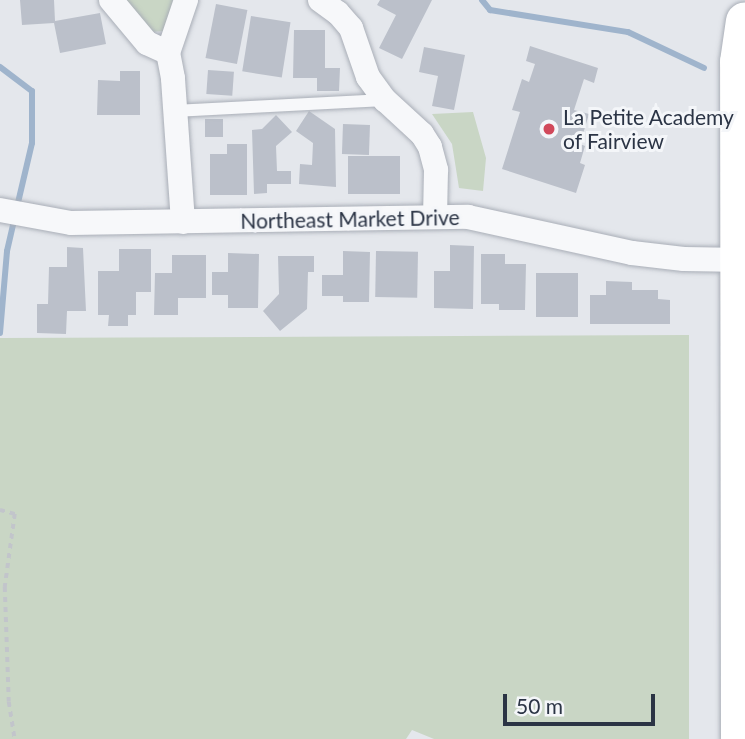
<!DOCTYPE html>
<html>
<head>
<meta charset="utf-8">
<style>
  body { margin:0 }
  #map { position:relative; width:745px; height:739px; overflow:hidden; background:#e4e7ec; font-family:Lato,sans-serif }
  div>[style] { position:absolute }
  .green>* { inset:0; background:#c9d6c5 }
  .stream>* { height:6px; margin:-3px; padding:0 3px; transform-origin:3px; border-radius:3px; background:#9fb4cc }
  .building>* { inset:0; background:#bbc0ca; transform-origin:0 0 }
  .path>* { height:3.5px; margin-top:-1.75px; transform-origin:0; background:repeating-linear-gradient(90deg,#c2c5cb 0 5px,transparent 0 10px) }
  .roads { filter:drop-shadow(0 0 2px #a9aeb7) drop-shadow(0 0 2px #a9aeb7) }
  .service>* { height:12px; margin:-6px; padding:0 6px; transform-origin:6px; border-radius:6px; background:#f7f8fa }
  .minor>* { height:24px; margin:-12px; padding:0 12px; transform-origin:12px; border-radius:12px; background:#f7f8fa }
  .primary>* { height:38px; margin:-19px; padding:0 19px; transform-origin:19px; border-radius:19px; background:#fff }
  .dots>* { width:19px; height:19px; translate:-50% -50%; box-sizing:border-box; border:4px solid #f4f6f9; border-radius:50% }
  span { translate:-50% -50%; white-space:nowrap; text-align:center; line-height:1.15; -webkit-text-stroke:6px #f4f6f9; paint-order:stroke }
  .poi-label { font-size:21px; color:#2b3445 }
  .left { translate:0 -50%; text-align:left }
  .street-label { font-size:21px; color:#2b3445 }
  .scale { position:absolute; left:503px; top:694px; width:152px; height:32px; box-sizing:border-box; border:4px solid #2b3445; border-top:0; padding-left:9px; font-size:21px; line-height:24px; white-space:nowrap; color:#2b3445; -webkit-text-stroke:5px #f4f6f9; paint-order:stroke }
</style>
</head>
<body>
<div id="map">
  <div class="green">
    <div style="clip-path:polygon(121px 0,173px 0,164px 31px,150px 32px)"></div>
    <div style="clip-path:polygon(473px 112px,486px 158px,483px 191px,459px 188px,452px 144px,432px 114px)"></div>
    <div style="clip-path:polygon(689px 335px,689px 739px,434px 739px,412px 730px,406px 739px,0 739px,0 338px)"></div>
  </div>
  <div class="stream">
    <div style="left:482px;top:0;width:13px;rotate:51deg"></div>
    <div style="left:490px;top:10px;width:140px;rotate:9.1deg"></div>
    <div style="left:628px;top:32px;width:84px;rotate:25.3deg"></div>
    <div style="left:0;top:67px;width:40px;rotate:37deg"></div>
    <div style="left:32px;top:91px;width:52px;rotate:90deg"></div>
    <div style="left:32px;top:143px;width:66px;rotate:103.2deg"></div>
    <div style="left:0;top:333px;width:82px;rotate:-85.1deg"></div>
    <div style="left:7px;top:251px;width:35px;rotate:-77deg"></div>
  </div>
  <div class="building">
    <div style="clip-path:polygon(20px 0,54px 0,55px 21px,100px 13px,106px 44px,60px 53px,54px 23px,22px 25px)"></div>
    <div style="clip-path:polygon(380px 0,432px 0,402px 59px,379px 48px,396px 15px,377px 5px)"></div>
    <div style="left:216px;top:4px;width:32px;height:55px;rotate:11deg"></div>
    <div style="left:251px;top:16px;width:40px;height:56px;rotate:9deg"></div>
    <div style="clip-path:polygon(294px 30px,325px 30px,325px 68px,340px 68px,339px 91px,317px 91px,317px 78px,293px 78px)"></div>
    <div style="clip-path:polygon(530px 46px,598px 68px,594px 83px,584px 79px,574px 110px,589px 114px,580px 144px,585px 146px,580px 163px,585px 165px,576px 193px,502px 169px,520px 112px,512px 110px,522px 79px,529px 82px,535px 64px,526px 61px)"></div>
    <div style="clip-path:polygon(424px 47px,465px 55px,454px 110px,432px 106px,438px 76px,419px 72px)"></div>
    <div style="left:208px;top:70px;width:26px;height:24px;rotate:4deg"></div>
    <div style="clip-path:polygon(120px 71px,140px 71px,140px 115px,97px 115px,98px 80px,120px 81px)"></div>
    <div style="clip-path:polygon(309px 111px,335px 129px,336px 187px,299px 184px,300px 164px,312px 165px,313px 143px,296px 131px)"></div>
    <div style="clip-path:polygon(276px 115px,292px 132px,276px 146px,277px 171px,291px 171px,291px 184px,267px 184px,267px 193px,254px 194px,252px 130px,262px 129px)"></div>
    <div style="left:205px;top:119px;width:18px;height:18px"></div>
    <div style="left:343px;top:124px;width:27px;height:30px;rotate:2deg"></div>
    <div style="clip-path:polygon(227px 144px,247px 144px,247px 195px,210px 195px,210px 154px,227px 154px)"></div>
    <div style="left:348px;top:156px;width:52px;height:38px"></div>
    <div style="clip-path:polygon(450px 245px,474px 246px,473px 309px,434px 308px,434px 271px,450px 271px)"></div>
    <div style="clip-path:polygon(67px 247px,83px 248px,86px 311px,67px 311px,66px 334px,37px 333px,37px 304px,48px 304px,49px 267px,67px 267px)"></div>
    <div style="clip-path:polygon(119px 249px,151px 249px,151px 292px,136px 292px,136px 315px,128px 315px,128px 326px,108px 326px,109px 315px,98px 315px,98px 271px,119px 271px)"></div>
    <div style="clip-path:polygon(343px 251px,370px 252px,369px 302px,343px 302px,343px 296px,322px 296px,322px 275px,343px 275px)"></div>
    <div style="left:376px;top:251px;width:42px;height:46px;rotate:1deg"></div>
    <div style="clip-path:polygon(228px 253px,259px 254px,258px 308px,228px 308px,228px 295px,212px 295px,212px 272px,228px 272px)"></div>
    <div style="clip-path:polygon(481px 254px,505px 254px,505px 264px,526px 264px,525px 310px,499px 310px,499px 304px,481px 304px)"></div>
    <div style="clip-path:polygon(172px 255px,206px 255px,206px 298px,178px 298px,178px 315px,154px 315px,155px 273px,172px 273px)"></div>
    <div style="clip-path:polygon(278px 256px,314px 256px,314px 272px,308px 272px,307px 309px,280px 331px,263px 311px,279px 294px)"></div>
    <div style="left:536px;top:273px;width:42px;height:44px"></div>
    <div style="clip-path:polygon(606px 281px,632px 282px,632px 290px,658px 290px,658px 299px,670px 300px,670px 324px,590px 324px,590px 295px,606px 295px)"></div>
  </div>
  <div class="path">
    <div style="left:0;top:510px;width:16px;rotate:15deg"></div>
    <div style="left:15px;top:514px;width:74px;rotate:97.8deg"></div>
    <div style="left:5px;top:587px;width:115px;rotate:88deg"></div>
    <div style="left:9px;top:702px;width:37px;rotate:81deg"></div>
  </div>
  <div class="roads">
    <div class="service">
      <div style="left:175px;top:111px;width:209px;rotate:-3deg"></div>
    </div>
    <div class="minor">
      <div style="left:111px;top:0;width:56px;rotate:50.1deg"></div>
      <div style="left:147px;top:43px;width:23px;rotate:25deg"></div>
      <div style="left:320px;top:0;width:22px;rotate:36deg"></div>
      <div style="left:338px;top:13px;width:20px;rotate:49deg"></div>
      <div style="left:351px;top:28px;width:52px;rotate:70.9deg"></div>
      <div style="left:368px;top:77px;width:29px;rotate:54deg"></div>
      <div style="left:385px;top:100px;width:50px;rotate:42.6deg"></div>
      <div style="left:422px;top:134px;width:15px;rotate:58deg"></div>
      <div style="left:430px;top:147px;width:24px;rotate:75deg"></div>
      <div style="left:436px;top:170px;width:47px;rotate:91.2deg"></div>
      <div style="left:0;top:210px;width:72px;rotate:10.4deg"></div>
      <div style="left:71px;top:223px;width:397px;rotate:-0.9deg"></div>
      <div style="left:468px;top:217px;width:168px;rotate:12.4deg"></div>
      <div style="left:632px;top:253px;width:52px;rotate:6.6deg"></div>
      <div style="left:684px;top:259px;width:61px;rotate:0.9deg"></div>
      <div style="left:183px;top:222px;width:144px;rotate:-94deg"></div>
      <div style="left:173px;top:78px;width:25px;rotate:-101deg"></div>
      <div style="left:168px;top:53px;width:56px;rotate:-71.2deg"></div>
    </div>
    <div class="primary">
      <div style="left:740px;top:739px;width:677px;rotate:-90.08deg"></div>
      <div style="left:739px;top:62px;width:41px;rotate:-81.7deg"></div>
    </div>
  </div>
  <div class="dots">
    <div style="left:549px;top:129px;background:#d1495b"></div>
  </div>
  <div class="poi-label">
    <span class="left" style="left:563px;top:129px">La Petite Academy<br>of Fairview</span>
  </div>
  <div class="street-label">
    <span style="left:350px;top:219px;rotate:-1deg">Northeast Market Drive</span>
  </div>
  <div class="scale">50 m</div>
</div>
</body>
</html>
